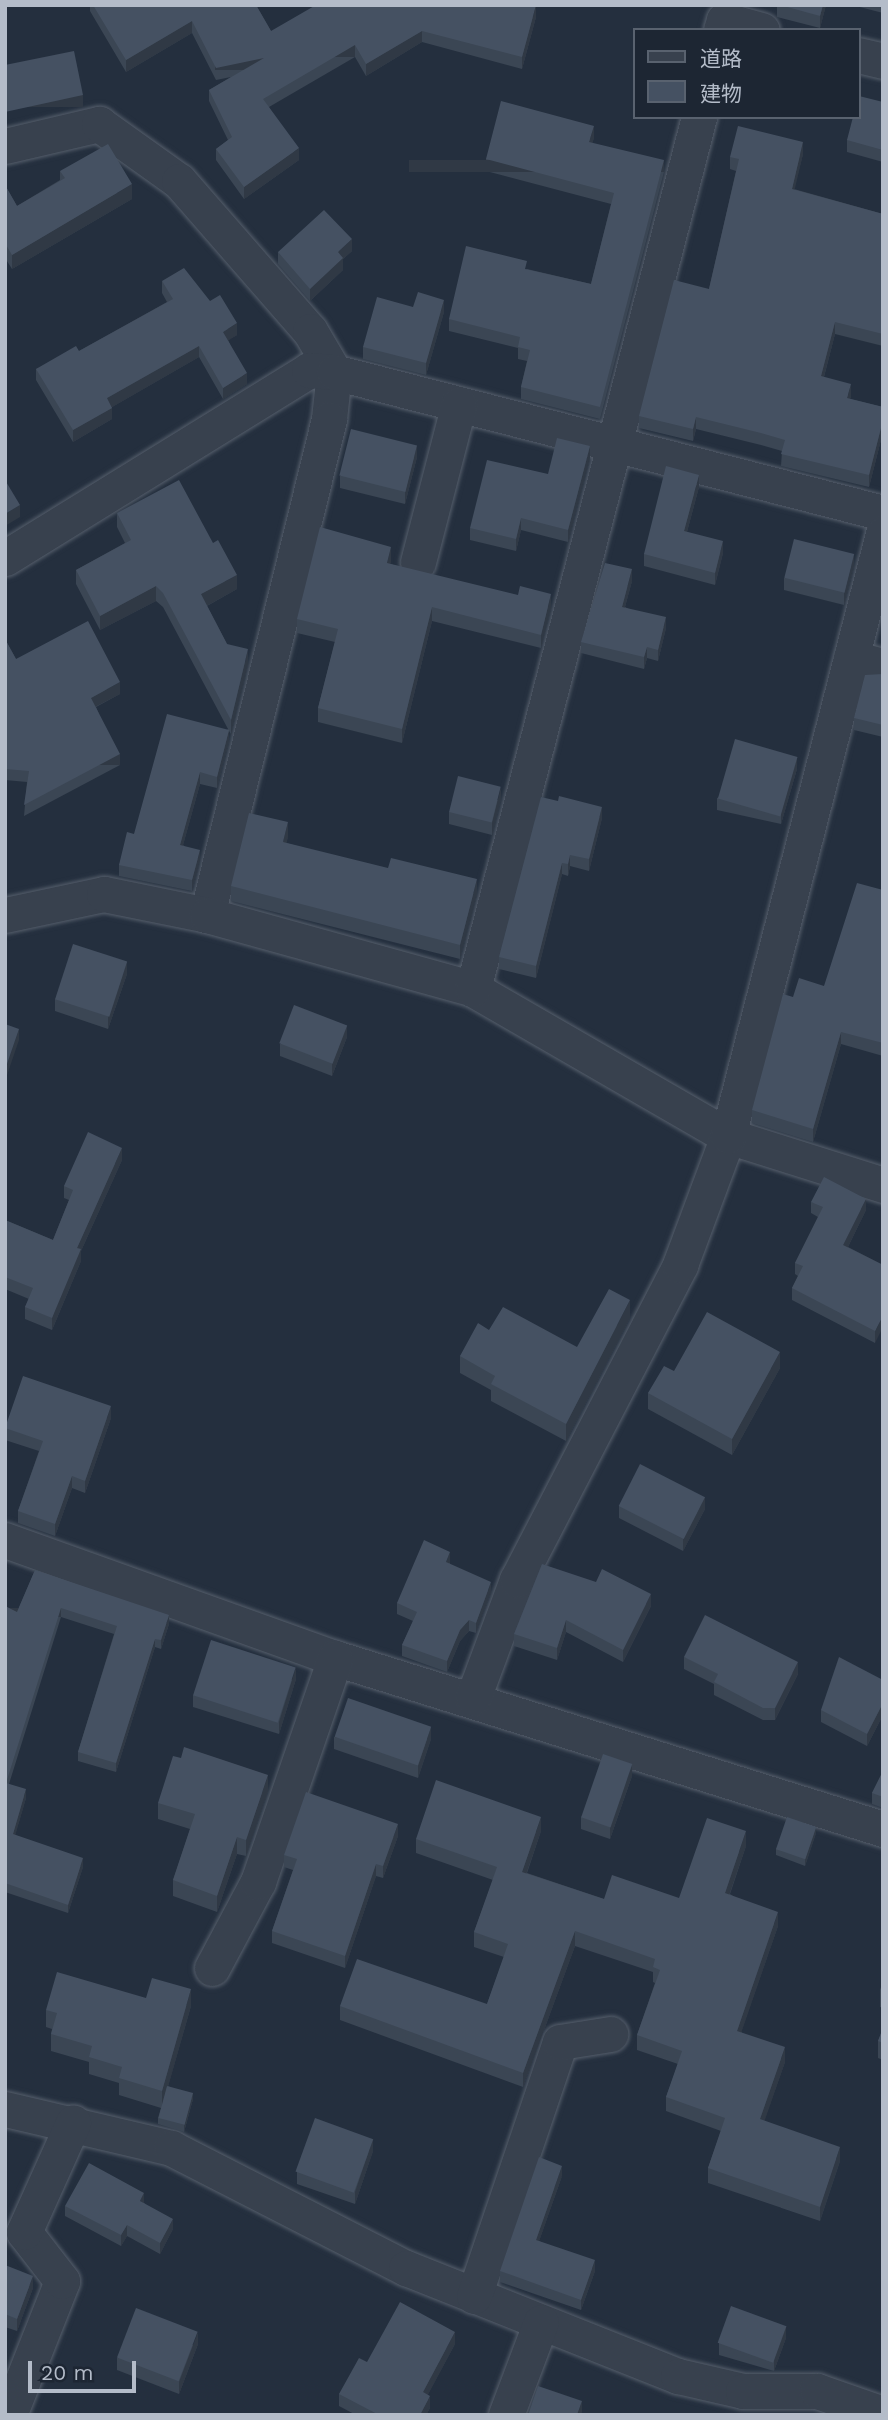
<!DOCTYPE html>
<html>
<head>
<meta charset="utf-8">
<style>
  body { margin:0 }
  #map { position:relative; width:888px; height:2420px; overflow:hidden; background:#242f3e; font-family:"Work Sans","Noto Sans JP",sans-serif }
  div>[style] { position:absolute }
  .roads { filter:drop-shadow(0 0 2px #565f6c) drop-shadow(0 0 2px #565f6c) }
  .minor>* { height:35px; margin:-17.5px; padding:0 17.5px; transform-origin:17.5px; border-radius:17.5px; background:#38414e }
  .wall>* { inset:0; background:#3b4654 }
  .shaded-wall>* { inset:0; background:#303945; transform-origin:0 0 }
  .building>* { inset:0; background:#455162; transform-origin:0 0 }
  span { translate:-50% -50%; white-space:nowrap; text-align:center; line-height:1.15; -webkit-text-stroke:5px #1d2633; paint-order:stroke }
  .frame { position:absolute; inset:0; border:7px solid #b4bcc9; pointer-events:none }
  .legend { position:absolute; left:633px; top:28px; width:228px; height:91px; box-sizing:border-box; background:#1d2633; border:2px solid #59626f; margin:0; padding:9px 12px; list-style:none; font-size:21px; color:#b4bcc9 }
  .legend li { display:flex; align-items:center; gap:14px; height:35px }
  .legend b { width:35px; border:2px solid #59626f }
  .scale { position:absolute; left:28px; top:2361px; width:108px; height:32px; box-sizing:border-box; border:4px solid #b4bcc9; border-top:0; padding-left:9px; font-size:21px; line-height:24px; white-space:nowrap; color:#b4bcc9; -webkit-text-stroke:5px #1d2633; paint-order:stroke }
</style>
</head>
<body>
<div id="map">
  <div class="roads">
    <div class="minor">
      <div style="left:721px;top:30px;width:10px;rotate:-73deg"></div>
      <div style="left:724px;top:20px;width:39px;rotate:15deg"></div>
      <div style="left:858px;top:55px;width:26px;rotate:13deg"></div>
      <div style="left:5px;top:146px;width:97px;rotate:-13.2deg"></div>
      <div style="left:99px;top:124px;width:98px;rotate:35.5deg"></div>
      <div style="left:179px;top:181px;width:199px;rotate:48.9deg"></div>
      <div style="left:310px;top:331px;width:48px;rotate:59.7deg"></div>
      <div style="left:334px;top:372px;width:47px;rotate:96.1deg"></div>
      <div style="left:329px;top:419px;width:511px;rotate:103.82deg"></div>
      <div style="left:5px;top:558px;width:357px;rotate:-31.7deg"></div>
      <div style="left:309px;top:370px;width:25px;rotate:5deg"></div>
      <div style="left:334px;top:372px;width:567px;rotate:14.4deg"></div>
      <div style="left:418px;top:562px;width:163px;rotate:-75.5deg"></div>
      <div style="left:851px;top:658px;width:33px;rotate:14deg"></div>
      <div style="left:5px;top:915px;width:101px;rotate:-12deg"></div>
      <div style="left:104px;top:894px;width:105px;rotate:11.5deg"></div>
      <div style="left:207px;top:915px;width:276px;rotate:15.5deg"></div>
      <div style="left:473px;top:989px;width:294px;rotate:30deg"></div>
      <div style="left:728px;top:1136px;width:163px;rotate:17.5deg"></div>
      <div style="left:473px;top:989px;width:901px;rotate:-75.47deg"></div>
      <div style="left:5px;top:1540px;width:350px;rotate:19.7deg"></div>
      <div style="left:335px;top:1658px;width:574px;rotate:17.33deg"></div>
      <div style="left:473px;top:1698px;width:126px;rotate:-69.6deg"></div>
      <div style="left:517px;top:1580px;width:355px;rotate:-62.6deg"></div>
      <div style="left:680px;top:1265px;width:138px;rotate:-69.6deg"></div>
      <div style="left:728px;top:1136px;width:622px;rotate:-75.56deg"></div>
      <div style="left:212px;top:1968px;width:98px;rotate:-61.9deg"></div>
      <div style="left:258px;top:1882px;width:237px;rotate:-71deg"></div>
      <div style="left:5px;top:2109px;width:171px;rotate:13.2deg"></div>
      <div style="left:171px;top:2148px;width:264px;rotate:27.1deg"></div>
      <div style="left:406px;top:2268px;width:293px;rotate:21.7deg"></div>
      <div style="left:678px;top:2376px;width:67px;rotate:13deg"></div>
      <div style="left:743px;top:2391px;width:74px"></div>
      <div style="left:817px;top:2391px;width:70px;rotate:19.2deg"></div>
      <div style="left:474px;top:2296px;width:268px;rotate:-71.3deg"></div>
      <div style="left:560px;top:2042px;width:51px;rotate:-9.1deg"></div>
      <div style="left:9px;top:2415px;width:144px;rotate:-68.4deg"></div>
      <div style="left:62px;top:2281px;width:62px;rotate:-127.8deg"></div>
      <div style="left:24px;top:2232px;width:120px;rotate:-65.8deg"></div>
      <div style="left:506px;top:2415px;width:99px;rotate:-69.4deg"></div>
    </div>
  </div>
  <div class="wall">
    <div style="clip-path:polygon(90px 5px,256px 5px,271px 31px,536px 17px,522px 69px,422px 42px,366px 76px,355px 57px,269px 107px,299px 160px,244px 199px,216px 160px,216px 149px,228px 140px,209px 101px,209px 90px,231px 77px,216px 80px,192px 33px,126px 72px,90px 11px)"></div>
    <div style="clip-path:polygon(777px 5px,826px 5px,820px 28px,777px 17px)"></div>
    <div style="clip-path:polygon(852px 5px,883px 5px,883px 13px)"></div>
    <div style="clip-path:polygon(883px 102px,883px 162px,847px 152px,847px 140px)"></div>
    <div style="clip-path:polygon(594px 138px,592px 143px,664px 172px,600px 419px,521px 399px,521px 387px,527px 361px,518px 359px,518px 348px,449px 331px,449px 319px,527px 269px,591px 284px,611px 204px,486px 171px,486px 159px)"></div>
    <div style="clip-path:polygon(803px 154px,794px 189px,883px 214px,883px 346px,835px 334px,824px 377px,851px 396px,850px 399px,883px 407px,883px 432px,869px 487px,781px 466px,782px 451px,761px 445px,696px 429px,693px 441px,639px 428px,639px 416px,709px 289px,736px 171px,730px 169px,730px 157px)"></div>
    <div style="clip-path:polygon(60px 171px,132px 199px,12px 269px,5px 258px,5px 185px,17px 206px,60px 180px)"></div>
    <div style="clip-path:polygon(352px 251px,343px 259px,343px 270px,310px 301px,278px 264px,278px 252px)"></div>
    <div style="clip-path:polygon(162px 281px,237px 335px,228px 340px,247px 384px,223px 399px,199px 357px,112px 407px,112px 419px,73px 442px,36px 380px,36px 369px,79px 351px,167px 302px,162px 293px)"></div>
    <div style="clip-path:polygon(413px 307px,444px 312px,426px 375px,363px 359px,363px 347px)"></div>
    <div style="clip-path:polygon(417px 457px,405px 504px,340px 488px,340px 476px)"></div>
    <div style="clip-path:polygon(590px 458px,568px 542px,521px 530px,516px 551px,470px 540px,470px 528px,548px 474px)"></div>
    <div style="clip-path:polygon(699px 487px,687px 532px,723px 553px,715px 585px,644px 566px,644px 554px)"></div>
    <div style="clip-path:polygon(117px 513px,237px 589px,207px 606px,227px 644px,248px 664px,231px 734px,229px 731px,229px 741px,217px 788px,200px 784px,183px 845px,200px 861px,192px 891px,119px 876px,119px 865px,134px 834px,228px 729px,163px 607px,156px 601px,100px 630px,76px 584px,76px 570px,125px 543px,117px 527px)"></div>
    <div style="clip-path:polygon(391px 561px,390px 564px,551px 608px,541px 648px,432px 621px,402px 743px,318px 722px,318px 708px,335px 642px,297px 633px,297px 619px)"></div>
    <div style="clip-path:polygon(854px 566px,844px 605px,784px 590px,784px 578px)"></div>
    <div style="clip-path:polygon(632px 581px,625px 607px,666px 628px,658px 661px,647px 658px,644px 669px,581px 653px,581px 642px)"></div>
    <div style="clip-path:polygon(5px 639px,16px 659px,120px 694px,96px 707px,120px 765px,24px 816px,27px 782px,5px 780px)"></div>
    <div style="clip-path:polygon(883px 674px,883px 737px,854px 730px,854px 718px)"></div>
    <div style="clip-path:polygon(797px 769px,781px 824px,717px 810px,717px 798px)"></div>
    <div style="clip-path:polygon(541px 797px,602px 818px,589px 871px,570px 866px,568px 876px,562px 874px,536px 978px,499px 969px,499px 957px)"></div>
    <div style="clip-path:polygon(501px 799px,492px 835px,449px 824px,449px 812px)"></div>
    <div style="clip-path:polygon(288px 837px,286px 843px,477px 894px,460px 959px,231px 901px,231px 886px)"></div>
    <div style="clip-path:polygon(883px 890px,883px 1056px,841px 1044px,813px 1142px,752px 1123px,752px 1110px,793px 997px,824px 986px)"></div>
    <div style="clip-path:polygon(127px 974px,108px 1029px,55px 1011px,55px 999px)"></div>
    <div style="clip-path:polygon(347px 1037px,332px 1076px,280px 1056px,280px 1044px)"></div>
    <div style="clip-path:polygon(122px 1160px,81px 1251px,81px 1261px,52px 1330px,25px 1319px,25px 1307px,29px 1299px,5px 1289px,5px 1220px,53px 1240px,69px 1200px,64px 1198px,64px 1186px)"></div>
    <div style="clip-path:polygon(811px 1202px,866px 1210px,848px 1247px,883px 1265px,875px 1343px,792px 1300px,792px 1288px,798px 1276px,795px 1274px,795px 1263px,818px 1217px,811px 1213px)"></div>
    <div style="clip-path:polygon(630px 1318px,566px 1441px,491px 1401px,491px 1390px,460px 1373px,460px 1356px,489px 1330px,577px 1347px)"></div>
    <div style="clip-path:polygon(780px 1368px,732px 1455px,648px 1409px,648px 1393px,674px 1371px)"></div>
    <div style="clip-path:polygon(111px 1418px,85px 1493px,72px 1488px,55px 1536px,18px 1523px,18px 1511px,39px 1451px,5px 1440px,5px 1426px)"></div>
    <div style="clip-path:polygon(619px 1506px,705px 1509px,683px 1551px,619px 1518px)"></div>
    <div style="clip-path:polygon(450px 1562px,450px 1564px,491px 1592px,476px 1633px,469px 1631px,460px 1641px,447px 1672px,402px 1656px,402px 1645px,413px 1621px,397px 1614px,397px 1603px)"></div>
    <div style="clip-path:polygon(542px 1564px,651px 1606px,623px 1662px,566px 1632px,557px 1660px,514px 1646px,514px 1634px)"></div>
    <div style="clip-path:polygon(35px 1570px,169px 1624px,161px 1649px,155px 1647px,116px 1772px,78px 1761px,78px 1752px,114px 1634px,61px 1617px,9px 1784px,26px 1798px,15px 1835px,83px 1867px,68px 1913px,5px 1892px,5px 1606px,17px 1612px)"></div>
    <div style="clip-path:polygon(684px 1657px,798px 1674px,775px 1720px,763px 1720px,714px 1695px,714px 1684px,684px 1669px)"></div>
    <div style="clip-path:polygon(296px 1679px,279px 1734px,193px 1707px,193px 1695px)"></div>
    <div style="clip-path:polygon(883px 1680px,883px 1715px,867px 1746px,821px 1722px,821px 1710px)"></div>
    <div style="clip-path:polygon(334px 1737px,431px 1739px,418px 1778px,334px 1749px)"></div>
    <div style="clip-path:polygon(883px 1771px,883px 1808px,872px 1804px,872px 1793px)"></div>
    <div style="clip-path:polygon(632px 1776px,610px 1839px,581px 1829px,581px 1817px)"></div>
    <div style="clip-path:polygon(268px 1791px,246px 1856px,237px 1854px,217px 1912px,173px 1896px,173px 1880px,190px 1829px,158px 1819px,158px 1803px)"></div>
    <div style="clip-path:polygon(541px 1831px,527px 1873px,604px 1899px,679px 1898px,746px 1846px,730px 1894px,778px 1926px,741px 2032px,785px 2062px,764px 2121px,840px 2161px,820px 2221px,708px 2183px,708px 2168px,721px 2131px,666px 2111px,666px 2097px,678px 2064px,637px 2050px,637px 2035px,655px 1983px,653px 1982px,653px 1972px,575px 1946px,523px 2087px,340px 2020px,340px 2006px,487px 2004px,504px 1957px,474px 1947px,474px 1932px,493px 1880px,416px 1853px,416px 1839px)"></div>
    <div style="clip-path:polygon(816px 1833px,805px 1866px,776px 1855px,776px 1849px)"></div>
    <div style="clip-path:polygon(398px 1836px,383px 1878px,376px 1876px,345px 1968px,272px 1943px,272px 1931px,293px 1870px,284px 1867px,284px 1855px)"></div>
    <div style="clip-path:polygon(883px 1981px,883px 2008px,880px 2007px,880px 1990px)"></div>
    <div style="clip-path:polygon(146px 1998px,191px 2006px,168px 2086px,193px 2099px,184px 2132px,158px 2124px,158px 2118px,161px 2108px,119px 2095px,119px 2083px,89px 2074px,89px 2062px,51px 2051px,51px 2034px,52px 2029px,46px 2027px,46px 2010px)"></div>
    <div style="clip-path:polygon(883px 2028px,883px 2060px,878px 2058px,878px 2041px)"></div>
    <div style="clip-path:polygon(373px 2151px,355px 2204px,297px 2184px,297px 2172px)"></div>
    <div style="clip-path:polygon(562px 2176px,539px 2241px,595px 2271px,581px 2310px,500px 2282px,500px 2271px)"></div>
    <div style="clip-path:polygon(144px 2203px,173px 2229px,160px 2254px,127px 2236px,121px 2246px,65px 2216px,65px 2206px)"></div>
    <div style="clip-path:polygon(5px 2265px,33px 2288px,17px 2331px,5px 2327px)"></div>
    <div style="clip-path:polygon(786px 2338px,774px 2371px,719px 2355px,719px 2343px)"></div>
    <div style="clip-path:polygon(198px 2344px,179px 2394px,117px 2370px,117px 2358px)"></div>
    <div style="clip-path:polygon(455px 2344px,428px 2394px,430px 2408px,426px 2415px,356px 2415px,339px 2406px,339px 2394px)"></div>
  </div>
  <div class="shaded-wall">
    <div style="clip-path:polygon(536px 5px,536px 17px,522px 69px,522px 57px)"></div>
    <div style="clip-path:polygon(823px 5px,826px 5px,820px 28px,820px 16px)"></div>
    <div style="clip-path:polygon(192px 21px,192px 33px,126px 72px,126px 60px)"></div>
    <div style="clip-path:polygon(422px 31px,422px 42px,366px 76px,366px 64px)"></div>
    <div style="left:355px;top:45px;width:12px;height:107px;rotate:90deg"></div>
    <div style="left:264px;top:58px;width:12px;height:49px;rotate:90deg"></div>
    <div style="left:83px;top:95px;width:12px;height:80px;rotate:90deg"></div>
    <div style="clip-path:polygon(594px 126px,594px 138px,589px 154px,589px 142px)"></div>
    <div style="clip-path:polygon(803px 142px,803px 154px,792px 201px,792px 189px)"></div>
    <div style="clip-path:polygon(299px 148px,299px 160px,244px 199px,244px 187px)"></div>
    <div style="left:664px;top:160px;width:12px;height:255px;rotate:90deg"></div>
    <div style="clip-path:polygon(132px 184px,132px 199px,12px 269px,12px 255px)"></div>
    <div style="clip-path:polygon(352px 239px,352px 251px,343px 259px,343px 270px,310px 301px,310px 289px,338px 252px)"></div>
    <div style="clip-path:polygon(444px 300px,444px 312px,426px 375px,426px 363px)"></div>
    <div style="clip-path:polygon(835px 322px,835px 334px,821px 388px,821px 376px)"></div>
    <div style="clip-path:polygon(237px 323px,237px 335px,223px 344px,223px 332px)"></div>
    <div style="clip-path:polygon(199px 346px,199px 357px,107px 410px,107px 398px)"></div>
    <div style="clip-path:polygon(247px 373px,247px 384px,223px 399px,223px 388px)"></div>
    <div style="clip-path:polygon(851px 384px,851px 396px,847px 410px,847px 398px)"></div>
    <div style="clip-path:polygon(112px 408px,112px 419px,73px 442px,73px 430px)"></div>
    <div style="clip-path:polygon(696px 417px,696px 429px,693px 441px,693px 429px)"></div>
    <div style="clip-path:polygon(883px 420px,883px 432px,869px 487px,869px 475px)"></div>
    <div style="clip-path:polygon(417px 445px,417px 457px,405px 504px,405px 492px)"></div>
    <div style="clip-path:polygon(590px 446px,590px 458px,568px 542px,568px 530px)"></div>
    <div style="clip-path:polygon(699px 475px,699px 487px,684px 543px,684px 531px)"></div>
    <div style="clip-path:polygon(20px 505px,20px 517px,5px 526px,5px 514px)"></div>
    <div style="clip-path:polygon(521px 518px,521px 530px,516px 551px,516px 539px)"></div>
    <div style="clip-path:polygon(723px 541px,723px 553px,715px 585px,715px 573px)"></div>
    <div style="clip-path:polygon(391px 547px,391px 561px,387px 577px,387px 563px)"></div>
    <div style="clip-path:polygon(854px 554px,854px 566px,844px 605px,844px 593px)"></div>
    <div style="clip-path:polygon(632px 569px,632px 581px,622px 618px,622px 607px)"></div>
    <div style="clip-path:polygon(237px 575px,237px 589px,201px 609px,201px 594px)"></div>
    <div style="clip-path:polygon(156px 586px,156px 601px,100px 630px,100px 616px)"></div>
    <div style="clip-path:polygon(551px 594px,551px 608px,541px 648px,541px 635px)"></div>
    <div style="clip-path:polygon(432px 607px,432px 621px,402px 743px,402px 729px)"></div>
    <div style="clip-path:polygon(666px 617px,666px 628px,658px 661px,658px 650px)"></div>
    <div style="clip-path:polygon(647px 647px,647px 658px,644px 669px,644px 657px)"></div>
    <div style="clip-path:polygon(248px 649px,248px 664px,231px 734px,231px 720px)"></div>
    <div style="clip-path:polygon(120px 682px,120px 694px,91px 709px,91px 698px)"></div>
    <div style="clip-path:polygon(229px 730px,229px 741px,217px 788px,217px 777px)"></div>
    <div style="left:120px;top:754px;width:11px;height:109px;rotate:90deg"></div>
    <div style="clip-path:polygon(797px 757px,797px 769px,781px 824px,781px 812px)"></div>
    <div style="clip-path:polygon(200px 772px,200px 784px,180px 856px,180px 845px)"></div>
    <div style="clip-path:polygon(501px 787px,501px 799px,492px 835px,492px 823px)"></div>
    <div style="clip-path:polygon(602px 807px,602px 818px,589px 871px,589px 859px)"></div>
    <div style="clip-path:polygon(288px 822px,288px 837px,283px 857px,283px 842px)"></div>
    <div style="clip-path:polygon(200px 850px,200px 861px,192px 891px,192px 880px)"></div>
    <div style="clip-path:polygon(570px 855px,570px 866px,568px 876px,568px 864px)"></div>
    <div style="clip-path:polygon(562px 863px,562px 874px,536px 978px,536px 966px)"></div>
    <div style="clip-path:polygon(477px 879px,477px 894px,460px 959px,460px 945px)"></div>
    <div style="clip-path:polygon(127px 962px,127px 974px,108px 1029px,108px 1017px)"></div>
    <div style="clip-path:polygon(347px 1025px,347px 1037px,332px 1076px,332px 1064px)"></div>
    <div style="clip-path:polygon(19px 1029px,19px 1040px,5px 1081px,5px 1070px)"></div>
    <div style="clip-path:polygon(841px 1032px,841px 1044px,813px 1142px,813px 1129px)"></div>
    <div style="clip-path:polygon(122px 1148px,122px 1160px,81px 1251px,81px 1261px,52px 1330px,52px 1318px,77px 1248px)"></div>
    <div style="clip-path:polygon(866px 1199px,866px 1210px,843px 1257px,843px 1245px)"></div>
    <div style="clip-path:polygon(630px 1300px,630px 1318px,566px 1441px,566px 1424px)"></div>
    <div style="clip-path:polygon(883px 1316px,883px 1327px,875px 1343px,875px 1331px)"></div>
    <div style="clip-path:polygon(780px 1352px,780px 1368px,732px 1455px,732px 1439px)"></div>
    <div style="clip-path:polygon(111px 1406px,111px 1418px,85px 1493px,85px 1481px)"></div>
    <div style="clip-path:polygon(72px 1476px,72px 1488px,55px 1536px,55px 1524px)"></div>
    <div style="clip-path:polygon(705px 1497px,705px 1509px,683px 1551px,683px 1539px)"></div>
    <div style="clip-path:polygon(450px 1552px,450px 1562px,446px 1573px,446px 1562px)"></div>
    <div style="clip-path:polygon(491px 1582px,491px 1592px,476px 1633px,476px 1623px)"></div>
    <div style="clip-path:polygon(651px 1594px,651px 1606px,623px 1662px,623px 1650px)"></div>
    <div style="left:61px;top:1608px;width:9px;height:183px;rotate:90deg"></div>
    <div style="clip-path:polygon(169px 1615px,169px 1624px,161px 1649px,161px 1640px)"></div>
    <div style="clip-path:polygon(469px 1620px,469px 1631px,460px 1641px,447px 1672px,447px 1661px,460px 1630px)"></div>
    <div style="clip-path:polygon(566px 1620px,566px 1632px,557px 1660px,557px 1648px)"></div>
    <div style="clip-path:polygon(155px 1639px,155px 1647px,116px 1772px,116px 1763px)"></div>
    <div style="clip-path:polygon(798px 1662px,798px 1674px,775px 1720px,775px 1708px)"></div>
    <div style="clip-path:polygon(296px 1667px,296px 1679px,279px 1734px,279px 1722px)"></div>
    <div style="clip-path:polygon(883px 1703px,883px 1715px,867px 1746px,867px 1734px)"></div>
    <div style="clip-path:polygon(431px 1727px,431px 1739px,418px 1778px,418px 1766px)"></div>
    <div style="clip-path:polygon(632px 1764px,632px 1776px,610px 1839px,610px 1827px)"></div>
    <div style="clip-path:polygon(268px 1775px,268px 1791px,246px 1856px,246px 1840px)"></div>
    <div style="clip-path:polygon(26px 1789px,26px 1798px,13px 1843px,13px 1834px)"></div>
    <div style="clip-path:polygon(541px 1817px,541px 1831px,522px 1886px,522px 1872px)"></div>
    <div style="clip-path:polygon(398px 1824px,398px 1836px,383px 1878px,383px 1866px)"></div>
    <div style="clip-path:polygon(816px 1827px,816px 1833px,805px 1866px,805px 1859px)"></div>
    <div style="clip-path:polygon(746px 1831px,746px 1846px,725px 1907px,725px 1893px)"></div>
    <div style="clip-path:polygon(237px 1837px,237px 1854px,217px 1912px,217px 1896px)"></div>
    <div style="clip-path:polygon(83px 1858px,83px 1867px,68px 1913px,68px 1905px)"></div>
    <div style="clip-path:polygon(376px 1864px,376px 1876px,345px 1968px,345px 1956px)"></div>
    <div style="clip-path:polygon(778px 1912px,778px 1926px,737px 2045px,737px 2031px)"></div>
    <div style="clip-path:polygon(575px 1931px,575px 1946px,523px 2087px,523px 2073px)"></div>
    <div style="clip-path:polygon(191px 1989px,191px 2006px,162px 2108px,162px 2091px)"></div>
    <div style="clip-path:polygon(785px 2047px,785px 2062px,760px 2134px,760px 2119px)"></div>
    <div style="clip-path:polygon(193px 2093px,193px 2099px,184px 2132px,184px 2126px)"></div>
    <div style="clip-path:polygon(373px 2139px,373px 2151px,355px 2204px,355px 2192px)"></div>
    <div style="clip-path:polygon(840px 2147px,840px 2161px,820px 2221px,820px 2207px)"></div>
    <div style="clip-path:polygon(562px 2166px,562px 2176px,536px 2250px,536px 2240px)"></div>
    <div style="clip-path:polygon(144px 2193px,144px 2204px,140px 2201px)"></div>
    <div style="clip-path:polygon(173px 2219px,173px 2229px,160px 2254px,160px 2243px)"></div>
    <div style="clip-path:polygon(127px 2225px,127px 2236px,121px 2246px,121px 2235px)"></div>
    <div style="clip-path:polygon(595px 2260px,595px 2271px,581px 2310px,581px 2300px)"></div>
    <div style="clip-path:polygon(33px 2276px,33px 2288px,17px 2331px,17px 2319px)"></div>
    <div style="clip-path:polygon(786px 2326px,786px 2338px,774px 2371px,774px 2359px)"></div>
    <div style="clip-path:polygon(198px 2332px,198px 2344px,179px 2394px,179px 2382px)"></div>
    <div style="clip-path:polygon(455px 2332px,455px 2344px,423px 2404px,423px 2392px)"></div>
    <div style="clip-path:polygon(430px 2396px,430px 2408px,426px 2415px,420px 2415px)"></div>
    <div style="clip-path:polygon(582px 2401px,582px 2412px,581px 2415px,577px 2415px)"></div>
  </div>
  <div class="building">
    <div style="clip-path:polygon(93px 5px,256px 5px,271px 31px,316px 5px,536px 5px,522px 57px,422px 31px,366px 64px,355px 45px,263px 99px,299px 148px,244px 187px,216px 149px,232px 137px,209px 90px,264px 58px,216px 68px,192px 21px,126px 60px)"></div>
    <div style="clip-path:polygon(780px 5px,823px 5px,820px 16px)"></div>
    <div style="clip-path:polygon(74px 51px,83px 95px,5px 112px,5px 65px)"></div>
    <div style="clip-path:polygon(859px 96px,883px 102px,883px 150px,847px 140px,853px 117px,858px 117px)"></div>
    <div style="clip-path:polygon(501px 101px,594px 126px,589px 142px,664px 160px,600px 407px,521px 387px,530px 350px,518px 347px,520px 337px,449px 319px,466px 246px,527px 261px,525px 269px,591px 284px,614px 193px,486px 159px)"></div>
    <div style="clip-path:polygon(738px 126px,803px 142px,792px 189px,883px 214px,883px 334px,835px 322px,821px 376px,851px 384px,847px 398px,883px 407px,883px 420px,869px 475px,781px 454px,785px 440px,761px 433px,696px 417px,693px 429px,639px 416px,674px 280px,709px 289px,739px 159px,730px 157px)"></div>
    <div style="clip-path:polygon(108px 144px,132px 184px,12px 255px,5px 243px,5px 185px,17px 206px,65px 178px,60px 171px)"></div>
    <div style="clip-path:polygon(324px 210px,352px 239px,338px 252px,343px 258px,310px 289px,278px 252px)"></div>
    <div style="clip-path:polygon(184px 268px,210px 301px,220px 295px,237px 323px,223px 332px,247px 373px,223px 388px,199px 346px,107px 398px,112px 408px,73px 430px,36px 369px,76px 346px,79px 351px,173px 299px,162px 281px)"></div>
    <div style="clip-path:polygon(418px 292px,444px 300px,426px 363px,363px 347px,377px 297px,413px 307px)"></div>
    <div style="left:351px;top:429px;width:68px;height:48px;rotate:14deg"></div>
    <div style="clip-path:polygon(557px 438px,590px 446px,568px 530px,521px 518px,516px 539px,470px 528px,487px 460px,548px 474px)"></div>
    <div style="clip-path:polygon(666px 466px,699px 475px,684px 531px,723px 541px,715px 573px,644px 554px)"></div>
    <div style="clip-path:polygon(5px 480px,20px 505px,5px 514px)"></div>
    <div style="clip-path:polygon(179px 480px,213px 543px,218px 540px,237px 575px,201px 594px,227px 644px,248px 649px,231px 720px,163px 593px,156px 586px,100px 616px,76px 570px,131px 540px,117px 513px)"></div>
    <div style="clip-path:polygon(320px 527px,391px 547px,387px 563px,518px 595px,520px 586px,551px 594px,541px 635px,432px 607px,402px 729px,318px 708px,338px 629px,297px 619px)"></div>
    <div style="left:794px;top:539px;width:62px;height:40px;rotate:14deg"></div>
    <div style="clip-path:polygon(605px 563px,632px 569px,622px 607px,666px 617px,658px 650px,647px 647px,644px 657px,581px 642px)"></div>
    <div style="clip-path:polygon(88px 621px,120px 682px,91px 698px,120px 754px,24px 805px,29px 771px,5px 769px,5px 727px,7px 727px,5px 724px,5px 639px,16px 659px)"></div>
    <div style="clip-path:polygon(883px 674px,883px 725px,854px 718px,865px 675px)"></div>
    <div style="clip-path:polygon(167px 714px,229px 730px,217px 777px,200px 772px,180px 845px,200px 850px,192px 880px,119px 865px,127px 832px,134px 834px)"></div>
    <div style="left:735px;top:739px;width:65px;height:62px;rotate:16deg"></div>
    <div style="left:458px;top:776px;width:44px;height:37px;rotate:14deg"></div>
    <div style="clip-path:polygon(559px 796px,602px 807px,589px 859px,570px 855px,568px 864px,562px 863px,536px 966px,499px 957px,541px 797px,558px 801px)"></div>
    <div style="clip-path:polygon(249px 813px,288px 822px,283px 842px,388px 868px,391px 858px,477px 879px,460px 945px,231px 886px)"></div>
    <div style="clip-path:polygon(857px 883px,883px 890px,883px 1043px,841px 1032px,813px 1129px,752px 1110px,783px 994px,793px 997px,799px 978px,824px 986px)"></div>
    <div style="left:73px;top:944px;width:57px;height:58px;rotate:18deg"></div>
    <div style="left:294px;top:1005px;width:57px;height:41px;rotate:21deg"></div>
    <div style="clip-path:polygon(5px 1024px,19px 1029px,5px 1070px)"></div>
    <div style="clip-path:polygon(88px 1132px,122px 1148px,77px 1248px,81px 1249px,52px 1318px,25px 1307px,33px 1288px,5px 1277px,5px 1220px,53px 1240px,73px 1190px,64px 1186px)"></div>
    <div style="clip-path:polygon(824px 1177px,866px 1199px,843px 1245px,883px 1265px,883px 1316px,875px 1331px,792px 1288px,803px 1266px,795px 1263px,823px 1207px,811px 1202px)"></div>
    <div style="clip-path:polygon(609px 1289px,630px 1300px,566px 1424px,491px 1384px,495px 1376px,460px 1356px,478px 1323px,489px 1330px,503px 1307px,577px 1347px)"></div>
    <div style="clip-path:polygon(707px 1312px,780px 1352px,732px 1439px,648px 1393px,664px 1366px,674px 1371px)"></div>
    <div style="clip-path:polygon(23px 1376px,111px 1406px,85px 1481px,72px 1476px,55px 1524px,18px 1511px,43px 1441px,5px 1428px)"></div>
    <div style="left:640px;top:1464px;width:73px;height:47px;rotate:27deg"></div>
    <div style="clip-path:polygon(424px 1540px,450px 1552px,446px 1562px,491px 1582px,476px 1623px,469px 1620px,460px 1630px,447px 1661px,402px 1645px,417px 1612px,397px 1603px)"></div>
    <div style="clip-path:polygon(542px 1564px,596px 1582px,602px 1569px,651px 1594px,623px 1650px,566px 1620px,557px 1648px,514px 1634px)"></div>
    <div style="clip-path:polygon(35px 1570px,169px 1615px,161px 1640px,155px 1639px,116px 1763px,78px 1752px,117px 1626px,61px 1608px,6px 1783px,26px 1789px,13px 1834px,83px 1858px,68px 1905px,5px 1883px,5px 1606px,17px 1612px)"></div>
    <div style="clip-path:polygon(705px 1615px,798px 1662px,775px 1708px,763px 1708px,714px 1682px,718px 1674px,684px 1657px)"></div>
    <div style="left:211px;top:1640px;width:89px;height:58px;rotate:18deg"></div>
    <div style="clip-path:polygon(839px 1657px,883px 1680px,883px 1703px,867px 1734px,821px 1710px)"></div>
    <div style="left:348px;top:1698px;width:88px;height:41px;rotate:19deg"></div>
    <div style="clip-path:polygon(184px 1747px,268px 1775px,246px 1840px,237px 1837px,217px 1896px,173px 1880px,195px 1814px,158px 1803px,173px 1756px,181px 1758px)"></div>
    <div style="left:603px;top:1754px;width:31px;height:67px;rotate:19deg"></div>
    <div style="clip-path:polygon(883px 1771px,883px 1797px,872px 1793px)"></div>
    <div style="clip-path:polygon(436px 1780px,541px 1817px,522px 1872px,604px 1899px,612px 1875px,679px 1898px,707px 1818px,746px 1831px,725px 1893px,778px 1912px,737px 2031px,785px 2047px,760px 2119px,840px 2147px,820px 2207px,708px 2168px,725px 2118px,666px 2097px,682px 2051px,637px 2035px,660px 1970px,653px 1967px,655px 1959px,575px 1931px,523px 2073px,340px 2006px,357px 1959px,487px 2004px,508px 1944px,474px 1932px,497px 1867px,416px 1839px)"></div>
    <div style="clip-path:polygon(306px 1792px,398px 1824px,383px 1866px,376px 1864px,345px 1956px,272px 1931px,297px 1859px,284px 1855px)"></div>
    <div style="left:787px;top:1817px;width:31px;height:34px;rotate:19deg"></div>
    <div style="clip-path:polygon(57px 1972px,146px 1998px,152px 1978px,191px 1989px,162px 2091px,119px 2078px,122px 2067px,89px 2057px,92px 2046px,51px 2034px,57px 2013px,46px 2010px)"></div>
    <div style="clip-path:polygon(883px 2028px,883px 2043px,878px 2041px)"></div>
    <div style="left:167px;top:2086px;width:27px;height:33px;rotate:15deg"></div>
    <div style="left:315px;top:2118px;width:62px;height:57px;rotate:20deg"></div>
    <div style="clip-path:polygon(539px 2157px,562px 2166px,536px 2240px,595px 2260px,581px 2300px,500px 2271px)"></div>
    <div style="clip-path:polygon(89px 2163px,144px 2193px,140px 2201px,173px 2219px,160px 2243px,127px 2225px,121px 2235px,65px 2206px)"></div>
    <div style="clip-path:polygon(5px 2265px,33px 2276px,17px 2319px,5px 2314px)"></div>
    <div style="clip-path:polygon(400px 2302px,455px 2332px,423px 2392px,430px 2396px,420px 2415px,406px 2415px,403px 2413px,402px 2415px,379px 2415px,339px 2394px,359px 2358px,367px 2362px)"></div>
    <div style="left:731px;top:2306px;width:59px;height:39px;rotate:20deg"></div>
    <div style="left:136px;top:2308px;width:66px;height:53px;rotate:21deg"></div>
    <div style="clip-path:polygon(538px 2386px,582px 2401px,577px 2415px,528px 2415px)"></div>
  </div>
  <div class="frame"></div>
  <ul class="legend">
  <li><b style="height:9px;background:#38414e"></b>道路</li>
  <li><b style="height:19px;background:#455162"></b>建物</li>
  </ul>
  <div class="scale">20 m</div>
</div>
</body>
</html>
